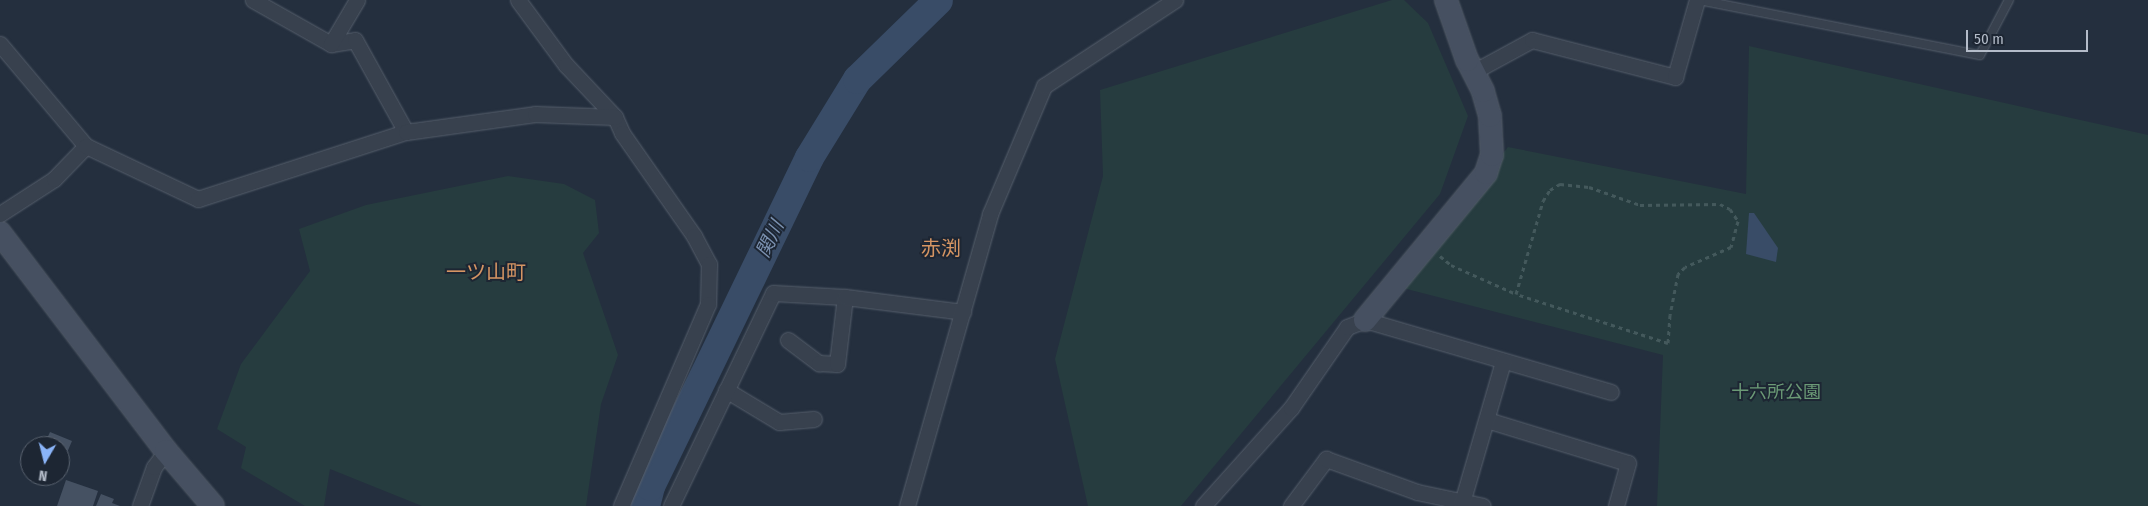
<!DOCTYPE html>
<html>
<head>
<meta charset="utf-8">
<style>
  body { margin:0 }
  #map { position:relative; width:2148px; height:506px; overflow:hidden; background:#242f3e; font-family:"Fira Sans Condensed","Noto Sans JP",sans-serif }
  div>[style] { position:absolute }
  .green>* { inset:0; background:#263c3f }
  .water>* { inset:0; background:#394c67 }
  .river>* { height:29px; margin:-14.5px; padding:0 14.5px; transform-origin:14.5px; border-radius:14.5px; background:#394c67 }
  .building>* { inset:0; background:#455162 }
  .path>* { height:3px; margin-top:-1.5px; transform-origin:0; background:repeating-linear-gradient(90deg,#44595c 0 4px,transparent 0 8px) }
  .roads { filter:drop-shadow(0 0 1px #565f6c) drop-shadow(0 0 1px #565f6c) }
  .lane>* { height:8px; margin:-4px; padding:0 4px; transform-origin:4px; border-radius:4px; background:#38414e }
  .street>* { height:15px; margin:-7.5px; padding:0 7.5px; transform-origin:7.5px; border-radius:7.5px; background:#38414e }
  .secondary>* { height:22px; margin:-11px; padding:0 11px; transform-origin:11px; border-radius:11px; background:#465061 }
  span { translate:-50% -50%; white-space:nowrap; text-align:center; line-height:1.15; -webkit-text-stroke:4px #1d2633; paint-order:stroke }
  .park-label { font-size:18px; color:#6b9a76 }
  .water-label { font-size:19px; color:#7c92b1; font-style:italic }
  .quarter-label { font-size:20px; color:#d59563 }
  .north { position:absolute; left:20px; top:436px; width:50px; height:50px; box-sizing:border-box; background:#1d2633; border:1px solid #59626f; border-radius:50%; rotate:188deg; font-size:14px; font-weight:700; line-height:20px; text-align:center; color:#b4bcc9 }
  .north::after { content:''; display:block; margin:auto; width:18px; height:22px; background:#8ab4f8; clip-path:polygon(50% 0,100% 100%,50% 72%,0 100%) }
  .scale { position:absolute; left:1966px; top:30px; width:122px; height:22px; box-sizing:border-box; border:2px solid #b4bcc9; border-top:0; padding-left:6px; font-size:15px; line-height:18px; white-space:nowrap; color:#b4bcc9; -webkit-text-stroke:4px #1d2633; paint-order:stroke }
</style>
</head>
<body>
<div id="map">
  <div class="green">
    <div style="clip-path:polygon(1392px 0,1404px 0,1428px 23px,1468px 116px,1440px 194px,1181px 506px,1088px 506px,1055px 359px,1103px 176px,1100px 90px)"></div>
    <div style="clip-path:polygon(1749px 46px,2148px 135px,2148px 506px,1657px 506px,1663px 355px,1395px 286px,1508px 147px,1746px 194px)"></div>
    <div style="clip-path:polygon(508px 176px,564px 184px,595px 200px,599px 233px,583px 253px,618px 355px,601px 404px,586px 506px,422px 506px,330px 469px,324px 506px,305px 506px,241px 468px,246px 447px,217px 429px,241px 364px,310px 271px,299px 229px,366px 205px)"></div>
  </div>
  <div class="water">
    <div style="clip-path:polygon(1749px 213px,1754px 213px,1778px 248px,1776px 262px,1746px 254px)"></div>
  </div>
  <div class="river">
    <div style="left:645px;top:506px;width:21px;rotate:-76deg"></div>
    <div style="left:650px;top:486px;width:365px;rotate:-64.2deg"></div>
    <div style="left:809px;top:157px;width:92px;rotate:-58.4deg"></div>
    <div style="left:857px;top:79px;width:113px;rotate:-44.3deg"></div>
  </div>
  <div class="building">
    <div style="clip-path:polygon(50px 432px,72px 441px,66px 455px,60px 452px,60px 446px,44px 445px)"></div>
    <div style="clip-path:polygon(66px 480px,98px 491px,93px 506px,57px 506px)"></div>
    <div style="clip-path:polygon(101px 494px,114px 499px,112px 503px,120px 506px,96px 506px)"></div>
  </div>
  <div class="path">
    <div style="left:1440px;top:256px;width:14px;rotate:39deg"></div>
    <div style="left:1451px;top:265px;width:71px;rotate:24deg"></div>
    <div style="left:1516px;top:294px;width:97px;rotate:-73.8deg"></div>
    <div style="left:1543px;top:201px;width:13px;rotate:-58deg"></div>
    <div style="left:1550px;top:190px;width:12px;rotate:-31deg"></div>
    <div style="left:1560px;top:184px;width:29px;rotate:6deg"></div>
    <div style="left:1589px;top:187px;width:54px;rotate:19.4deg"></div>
    <div style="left:1640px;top:205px;width:80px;rotate:-0.7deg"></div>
    <div style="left:1720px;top:204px;width:11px;rotate:27deg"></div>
    <div style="left:1730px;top:209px;width:14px;rotate:56deg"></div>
    <div style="left:1738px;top:221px;width:27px;rotate:105deg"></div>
    <div style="left:1731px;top:247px;width:50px;rotate:156.5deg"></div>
    <div style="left:1685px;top:267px;width:10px;rotate:135deg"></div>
    <div style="left:1678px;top:274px;width:42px;rotate:101deg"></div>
    <div style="left:1670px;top:315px;width:28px;rotate:94deg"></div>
    <div style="left:1668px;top:343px;width:160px;rotate:-162.1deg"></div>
  </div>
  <div class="roads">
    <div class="lane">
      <div style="left:1699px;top:0;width:286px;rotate:11.1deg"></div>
      <div style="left:1980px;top:55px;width:62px;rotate:-62.2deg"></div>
    </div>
    <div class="street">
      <div style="left:253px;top:0;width:90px;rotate:29.4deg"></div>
      <div style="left:331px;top:44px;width:24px;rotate:-9deg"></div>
      <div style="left:355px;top:40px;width:105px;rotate:61deg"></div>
      <div style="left:518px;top:0;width:81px;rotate:53.6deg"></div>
      <div style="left:566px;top:65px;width:71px;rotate:46.7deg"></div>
      <div style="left:615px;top:117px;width:17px;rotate:66deg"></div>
      <div style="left:622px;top:133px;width:126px;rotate:55deg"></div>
      <div style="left:694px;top:236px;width:32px;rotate:62deg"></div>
      <div style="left:709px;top:264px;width:40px;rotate:91.4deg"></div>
      <div style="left:708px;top:304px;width:220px;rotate:113.3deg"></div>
      <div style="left:0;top:44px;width:133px;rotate:49.9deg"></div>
      <div style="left:331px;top:44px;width:51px;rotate:-59.4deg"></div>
      <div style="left:1473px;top:72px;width:67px;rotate:-28.5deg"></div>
      <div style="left:1532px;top:40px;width:148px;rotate:14.5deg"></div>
      <div style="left:1675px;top:77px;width:80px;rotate:-74.1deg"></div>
      <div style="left:0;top:214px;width:64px;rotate:-32.9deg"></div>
      <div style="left:54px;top:179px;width:46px;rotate:-45.9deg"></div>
      <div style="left:86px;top:146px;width:124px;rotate:25.3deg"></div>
      <div style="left:198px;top:199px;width:219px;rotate:-17.9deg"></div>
      <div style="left:406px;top:132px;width:130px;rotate:-7.9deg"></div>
      <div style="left:535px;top:114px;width:80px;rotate:2.1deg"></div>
      <div style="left:788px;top:340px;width:39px;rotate:37deg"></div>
      <div style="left:819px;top:363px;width:18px;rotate:3deg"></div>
      <div style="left:837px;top:364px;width:67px;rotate:-83.2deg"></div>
      <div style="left:726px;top:390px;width:62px;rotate:31.1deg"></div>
      <div style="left:779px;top:422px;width:35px;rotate:-5deg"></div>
      <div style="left:1487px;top:420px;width:147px;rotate:17deg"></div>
      <div style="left:1628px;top:463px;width:45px;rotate:105.6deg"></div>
      <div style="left:140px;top:506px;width:41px;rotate:-70.3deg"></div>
      <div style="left:154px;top:467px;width:20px;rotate:-53deg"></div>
      <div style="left:671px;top:506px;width:236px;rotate:-64.4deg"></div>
      <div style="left:773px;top:293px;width:72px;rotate:3.2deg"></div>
      <div style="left:845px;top:297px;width:119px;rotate:7.2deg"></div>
      <div style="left:907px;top:506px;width:304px;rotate:-74.1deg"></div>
      <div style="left:990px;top:214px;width:139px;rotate:-67.1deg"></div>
      <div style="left:1044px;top:86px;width:157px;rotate:-33.3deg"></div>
      <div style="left:1203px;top:506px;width:132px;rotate:-48.1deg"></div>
      <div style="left:1291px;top:408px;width:98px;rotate:-55.3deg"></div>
      <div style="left:1347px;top:327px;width:19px;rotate:-21deg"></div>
      <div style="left:1365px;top:320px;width:256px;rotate:16.3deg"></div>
      <div style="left:1291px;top:506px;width:59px;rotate:-53.3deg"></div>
      <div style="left:1326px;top:459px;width:97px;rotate:19.9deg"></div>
      <div style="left:1417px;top:492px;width:67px;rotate:12deg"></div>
      <div style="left:1461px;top:506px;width:151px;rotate:-73.8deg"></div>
    </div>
    <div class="secondary">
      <div style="left:0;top:233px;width:274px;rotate:52.7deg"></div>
      <div style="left:166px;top:451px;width:72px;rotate:49.5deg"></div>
      <div style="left:1365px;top:320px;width:190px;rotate:-50.5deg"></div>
      <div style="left:1486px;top:173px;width:19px;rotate:-72deg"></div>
      <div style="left:1492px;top:155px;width:39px;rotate:-93deg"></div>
      <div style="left:1490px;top:116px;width:26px;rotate:-106deg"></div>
      <div style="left:1483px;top:91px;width:35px;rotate:-117deg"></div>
      <div style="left:1467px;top:60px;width:64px;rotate:-109.3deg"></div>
    </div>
  </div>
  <div class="park-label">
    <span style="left:1776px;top:392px">十六所公園</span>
  </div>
  <div class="water-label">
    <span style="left:770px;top:239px;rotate:-64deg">関川</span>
  </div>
  <div class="quarter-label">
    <span style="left:941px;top:248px">赤渕</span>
    <span style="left:486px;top:272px">一ツ山町</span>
  </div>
  <div class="north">N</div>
  <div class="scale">50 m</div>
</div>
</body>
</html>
